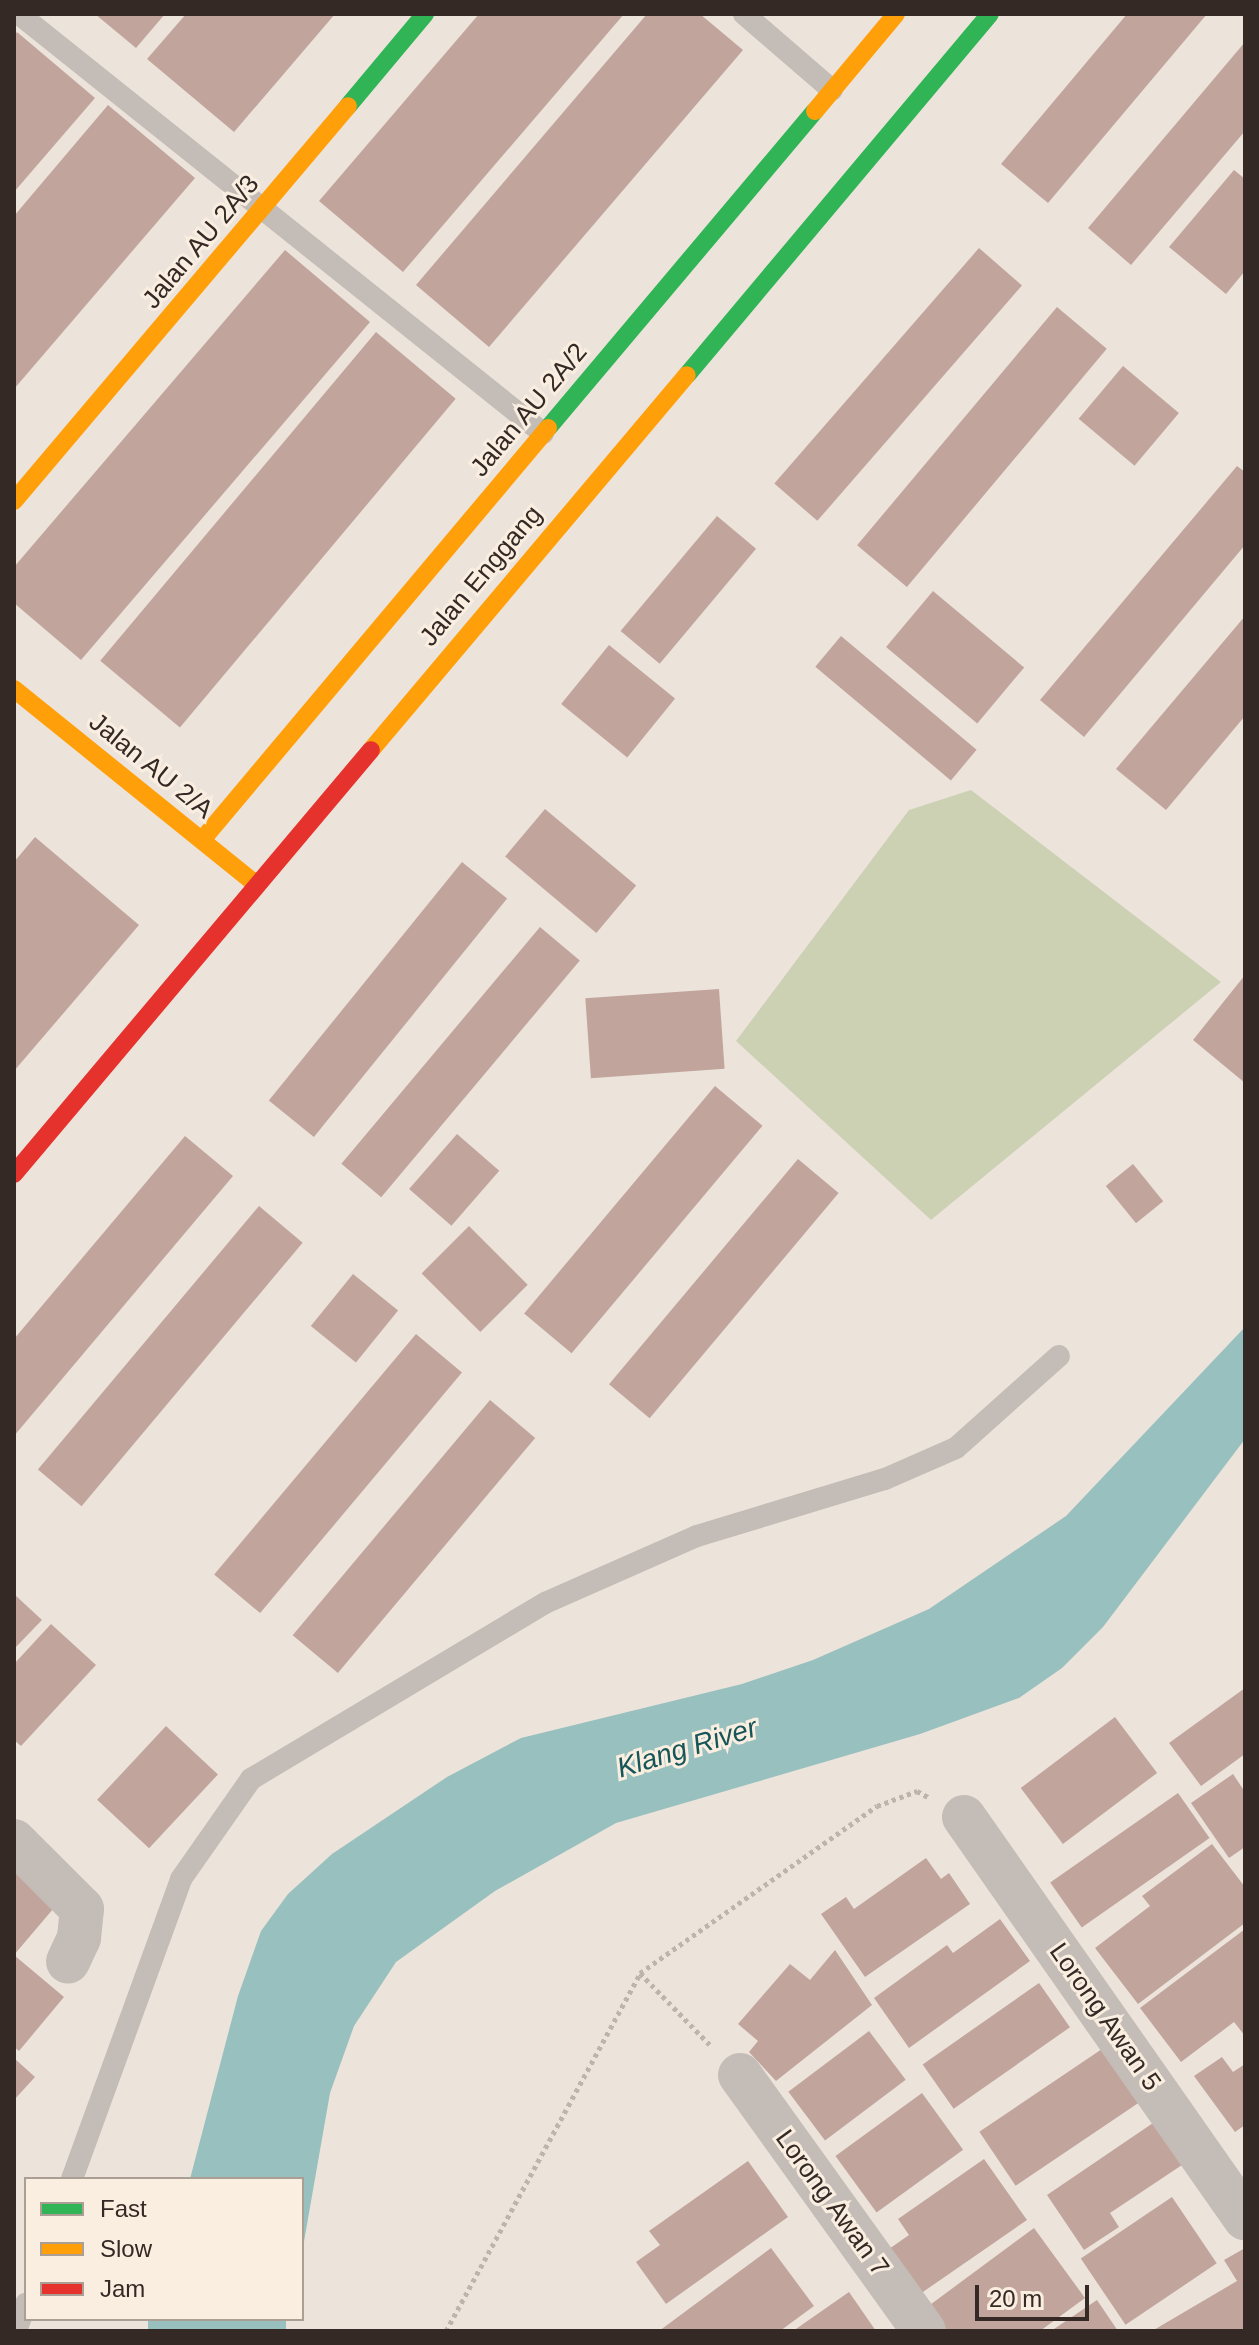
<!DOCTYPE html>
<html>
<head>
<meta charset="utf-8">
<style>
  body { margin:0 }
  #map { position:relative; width:1259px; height:2345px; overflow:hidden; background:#ece3db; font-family:Arial,sans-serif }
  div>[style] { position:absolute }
  .green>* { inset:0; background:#cdd1b4 }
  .water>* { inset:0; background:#97c0be; transform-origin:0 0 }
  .building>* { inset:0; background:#c1a59c; transform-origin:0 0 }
  .path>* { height:5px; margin-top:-2.5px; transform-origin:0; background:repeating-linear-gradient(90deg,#bdb4ae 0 4px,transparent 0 8px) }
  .lane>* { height:22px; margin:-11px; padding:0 11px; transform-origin:11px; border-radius:11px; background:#c4bcb6 }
  .street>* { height:44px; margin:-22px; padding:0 22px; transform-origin:22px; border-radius:22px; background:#c4bcb6 }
  .fast>* { height:18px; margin:-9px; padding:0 9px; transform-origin:9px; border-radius:9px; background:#30b455 }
  .slow>* { height:18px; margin:-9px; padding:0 9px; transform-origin:9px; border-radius:9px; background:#ff9f0a }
  .jam>* { height:18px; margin:-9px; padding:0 9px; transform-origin:9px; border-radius:9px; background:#e5322d }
  span { translate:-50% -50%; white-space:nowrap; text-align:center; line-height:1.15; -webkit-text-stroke:6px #faeee1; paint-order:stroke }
  .street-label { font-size:26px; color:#342924 }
  .water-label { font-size:28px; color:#175658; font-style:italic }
  .frame { position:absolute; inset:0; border:16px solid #342924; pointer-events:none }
  .legend { position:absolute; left:24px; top:2177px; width:280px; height:144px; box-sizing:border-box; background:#faeee1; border:2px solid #ab9f95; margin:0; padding:10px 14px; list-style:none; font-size:24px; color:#342924 }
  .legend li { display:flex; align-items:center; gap:16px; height:40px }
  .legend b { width:40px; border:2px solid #ab9f95 }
  .scale { position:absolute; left:975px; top:2285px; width:114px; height:36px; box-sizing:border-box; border:4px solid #342924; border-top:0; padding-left:10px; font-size:24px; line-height:28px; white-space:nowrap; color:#342924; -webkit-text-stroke:6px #faeee1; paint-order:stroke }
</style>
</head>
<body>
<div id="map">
  <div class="green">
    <div style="clip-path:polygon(971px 790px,1221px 982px,931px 1220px,736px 1041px,909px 810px)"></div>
  </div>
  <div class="water">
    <div style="clip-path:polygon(1245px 1327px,1245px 1439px,1103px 1627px,1062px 1668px,1019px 1698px,920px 1734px,616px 1823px,495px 1891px,396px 1962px,354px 2026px,330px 2093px,302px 2253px,302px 2179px,190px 2179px,238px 1996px,261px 1931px,288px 1894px,332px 1854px,447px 1777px,521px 1738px,742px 1684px,813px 1660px,929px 1609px,1066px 1516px)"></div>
    <div style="left:148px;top:2319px;width:138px;height:13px"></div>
  </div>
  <div class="building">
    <div style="clip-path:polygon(95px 14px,165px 14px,136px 48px)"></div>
    <div style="clip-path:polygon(186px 14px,335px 14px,234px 132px,147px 59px)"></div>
    <div style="clip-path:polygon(479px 14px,624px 14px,403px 272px,319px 201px)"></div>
    <div style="clip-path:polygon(647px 14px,700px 14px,743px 50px,489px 347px,416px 285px)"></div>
    <div style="clip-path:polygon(1127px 14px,1207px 14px,1048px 203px,1001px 164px)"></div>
    <div style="clip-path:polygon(17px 32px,95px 98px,14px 192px,14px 36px)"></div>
    <div style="clip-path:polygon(1245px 42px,1245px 131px,1131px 265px,1088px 228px)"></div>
    <div style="clip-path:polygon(108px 105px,195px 178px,14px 389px,14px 216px)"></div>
    <div style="clip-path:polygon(1234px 170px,1245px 179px,1245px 271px,1226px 294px,1169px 247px)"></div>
    <div style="left:979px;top:248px;width:57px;height:312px;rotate:41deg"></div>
    <div style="clip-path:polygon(285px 250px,370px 322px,81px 660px,14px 603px,14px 567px)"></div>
    <div style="left:1057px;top:307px;width:65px;height:311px;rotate:40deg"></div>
    <div style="left:376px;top:332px;width:104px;height:429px;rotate:40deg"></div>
    <div style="left:1123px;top:366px;width:73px;height:69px;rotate:40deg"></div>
    <div style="clip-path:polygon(1237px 466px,1245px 472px,1245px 545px,1084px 737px,1040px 700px)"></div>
    <div style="left:717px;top:516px;width:51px;height:150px;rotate:40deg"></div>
    <div style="left:933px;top:591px;width:119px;height:73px;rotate:40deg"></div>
    <div style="clip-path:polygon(1245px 616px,1245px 716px,1166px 810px,1116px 769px)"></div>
    <div style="left:841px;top:636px;width:177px;height:40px;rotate:40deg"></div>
    <div style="left:609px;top:645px;width:85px;height:76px;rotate:39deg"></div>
    <div style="left:545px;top:809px;width:119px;height:62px;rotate:40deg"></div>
    <div style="clip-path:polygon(35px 837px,139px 925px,14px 1071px,14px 862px)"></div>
    <div style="left:462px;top:862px;width:58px;height:307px;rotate:39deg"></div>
    <div style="left:540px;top:927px;width:52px;height:309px;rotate:40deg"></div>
    <div style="clip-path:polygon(1245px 975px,1245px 1083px,1193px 1040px)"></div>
    <div style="left:719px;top:989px;width:80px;height:134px;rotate:86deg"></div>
    <div style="left:715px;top:1086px;width:62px;height:297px;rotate:40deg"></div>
    <div style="left:457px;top:1134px;width:56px;height:73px;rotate:41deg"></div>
    <div style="clip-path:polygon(185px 1136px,233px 1176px,14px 1436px,14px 1339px)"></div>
    <div style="left:798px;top:1159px;width:53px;height:294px;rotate:40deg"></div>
    <div style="left:1133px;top:1164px;width:48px;height:35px;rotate:51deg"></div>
    <div style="left:259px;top:1206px;width:57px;height:344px;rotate:40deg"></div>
    <div style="left:469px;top:1226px;width:83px;height:67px;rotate:45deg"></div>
    <div style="left:353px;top:1274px;width:58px;height:67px;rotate:39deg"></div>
    <div style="left:416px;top:1334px;width:60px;height:314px;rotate:40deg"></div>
    <div style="left:490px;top:1400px;width:59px;height:307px;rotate:40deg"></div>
    <div style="clip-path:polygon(14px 1594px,42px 1620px,14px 1649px)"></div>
    <div style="clip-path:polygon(51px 1624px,96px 1665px,21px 1746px,14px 1740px,14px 1664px)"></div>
    <div style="clip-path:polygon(1245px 1688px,1245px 1754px,1201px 1786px,1169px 1743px)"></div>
    <div style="left:1115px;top:1717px;width:70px;height:118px;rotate:53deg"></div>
    <div style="left:166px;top:1726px;width:71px;height:101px;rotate:43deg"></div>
    <div style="clip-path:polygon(1233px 1774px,1245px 1792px,1245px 1847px,1229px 1858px,1191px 1803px)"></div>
    <div style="left:1178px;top:1793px;width:55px;height:156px;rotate:55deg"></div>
    <div style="clip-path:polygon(1212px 1844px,1245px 1887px,1245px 1923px,1138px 2004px,1095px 1948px,1150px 1906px,1142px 1896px)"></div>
    <div style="clip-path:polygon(926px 1858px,941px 1879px,949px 1873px,970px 1904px,865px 1977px,821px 1914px,846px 1897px,854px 1909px)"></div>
    <div style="clip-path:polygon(14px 1864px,59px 1902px,14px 1955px,64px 1997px,19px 2051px,14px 2047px)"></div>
    <div style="clip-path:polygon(1000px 1919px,1030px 1961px,909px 2048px,874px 1998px,947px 1945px,953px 1953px)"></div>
    <div style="clip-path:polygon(1245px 1929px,1245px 2036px,1234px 2022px,1181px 2062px,1140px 2008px)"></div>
    <div style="clip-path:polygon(835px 1950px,872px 2005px,776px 2081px,749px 2052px,758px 2041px,738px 2024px,790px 1964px,810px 1980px)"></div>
    <div style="left:1039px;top:1983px;width:54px;height:142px;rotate:55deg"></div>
    <div style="left:869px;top:2031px;width:61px;height:101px;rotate:53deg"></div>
    <div style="left:1102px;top:2049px;width:65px;height:148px;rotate:56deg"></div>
    <div style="clip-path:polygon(1222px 2057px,1233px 2072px,1245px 2064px,1245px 2125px,1235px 2132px,1194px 2076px)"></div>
    <div style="clip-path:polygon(14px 2058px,35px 2077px,14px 2100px)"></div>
    <div style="left:922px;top:2093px;width:70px;height:107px;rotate:54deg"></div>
    <div style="clip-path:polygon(1153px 2123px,1182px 2165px,1110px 2213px,1119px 2227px,1084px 2250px,1047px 2195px)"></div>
    <div style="clip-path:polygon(984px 2159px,1027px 2220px,920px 2294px,889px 2249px,909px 2235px,898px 2219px)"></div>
    <div style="clip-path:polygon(748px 2161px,788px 2217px,666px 2304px,636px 2262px,660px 2245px,649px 2231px)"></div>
    <div style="left:1172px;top:2197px;width:80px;height:110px;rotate:56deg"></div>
    <div style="clip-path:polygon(1034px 2228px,1085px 2298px,1040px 2331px,932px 2331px,919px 2313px)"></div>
    <div style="clip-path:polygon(771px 2248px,814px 2306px,780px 2331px,659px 2331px)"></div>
    <div style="clip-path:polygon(1245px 2248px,1245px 2331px,1152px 2331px,1237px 2281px,1224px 2260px)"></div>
    <div style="clip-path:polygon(849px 2292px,876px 2331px,793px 2331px)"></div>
    <div style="clip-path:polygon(1097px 2300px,1118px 2331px,1051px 2331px)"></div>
  </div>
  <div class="path">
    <div style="left:640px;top:1973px;width:103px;rotate:45.8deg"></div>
    <div style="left:446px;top:2331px;width:407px;rotate:-61.5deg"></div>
    <div style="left:640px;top:1973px;width:290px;rotate:-35.2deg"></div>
    <div style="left:877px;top:1806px;width:43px;rotate:-20.6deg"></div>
    <div style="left:917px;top:1791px;width:13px;rotate:29deg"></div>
  </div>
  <div class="lane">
    <div style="left:19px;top:14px;width:671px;rotate:38.65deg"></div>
    <div style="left:744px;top:14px;width:116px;rotate:40.8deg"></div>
    <div style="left:72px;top:2179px;width:319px;rotate:-70deg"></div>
    <div style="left:181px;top:1879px;width:122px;rotate:-55deg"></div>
    <div style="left:251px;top:1779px;width:343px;rotate:-30.9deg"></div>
    <div style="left:545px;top:1603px;width:166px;rotate:-23.8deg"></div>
    <div style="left:697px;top:1536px;width:196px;rotate:-16.9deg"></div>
    <div style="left:885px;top:1479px;width:77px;rotate:-23.6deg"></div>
    <div style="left:956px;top:1448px;width:138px;rotate:-41.8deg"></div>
    <div style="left:16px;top:2331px;width:29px;rotate:-70deg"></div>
  </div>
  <div class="street">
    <div style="left:964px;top:1817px;width:490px;rotate:55deg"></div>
    <div style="left:14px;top:1841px;width:96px;rotate:45deg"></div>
    <div style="left:82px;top:1909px;width:29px;rotate:96deg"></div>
    <div style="left:79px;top:1938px;width:26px;rotate:115deg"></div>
    <div style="left:740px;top:2075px;width:315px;rotate:54.3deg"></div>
  </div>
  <div class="fast">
    <div style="left:348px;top:106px;width:120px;rotate:-50.1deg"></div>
    <div style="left:687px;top:375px;width:471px;rotate:-50deg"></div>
    <div style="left:548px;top:428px;width:414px;rotate:-49.9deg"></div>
  </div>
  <div class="slow">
    <div style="left:815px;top:111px;width:126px;rotate:-50.1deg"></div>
    <div style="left:14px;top:501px;width:517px;rotate:-49.78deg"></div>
    <div style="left:14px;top:689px;width:311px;rotate:38.9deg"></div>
    <div style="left:371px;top:750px;width:490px;rotate:-49.9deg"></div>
    <div style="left:202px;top:840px;width:538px;rotate:-49.98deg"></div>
  </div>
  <div class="jam">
    <div style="left:14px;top:1174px;width:554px;rotate:-49.9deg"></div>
  </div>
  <div class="street-label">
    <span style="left:201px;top:242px;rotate:-50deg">Jalan AU 2A/3</span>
    <span style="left:529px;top:410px;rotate:-50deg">Jalan AU 2A/2</span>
    <span style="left:481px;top:576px;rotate:-50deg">Jalan Enggang</span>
    <span style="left:151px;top:766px;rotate:39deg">Jalan AU 2/A</span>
    <span style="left:1105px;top:2017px;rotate:55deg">Lorong Awan 5</span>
    <span style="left:832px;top:2203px;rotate:54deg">Lorong Awan 7</span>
  </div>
  <div class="water-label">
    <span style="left:687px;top:1748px;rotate:-17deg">Klang River</span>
  </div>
  <div class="frame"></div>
  <ul class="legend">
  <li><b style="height:10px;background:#30b455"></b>Fast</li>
  <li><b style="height:10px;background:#ff9f0a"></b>Slow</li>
  <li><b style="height:10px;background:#e5322d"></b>Jam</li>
  </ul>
  <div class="scale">20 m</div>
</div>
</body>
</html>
